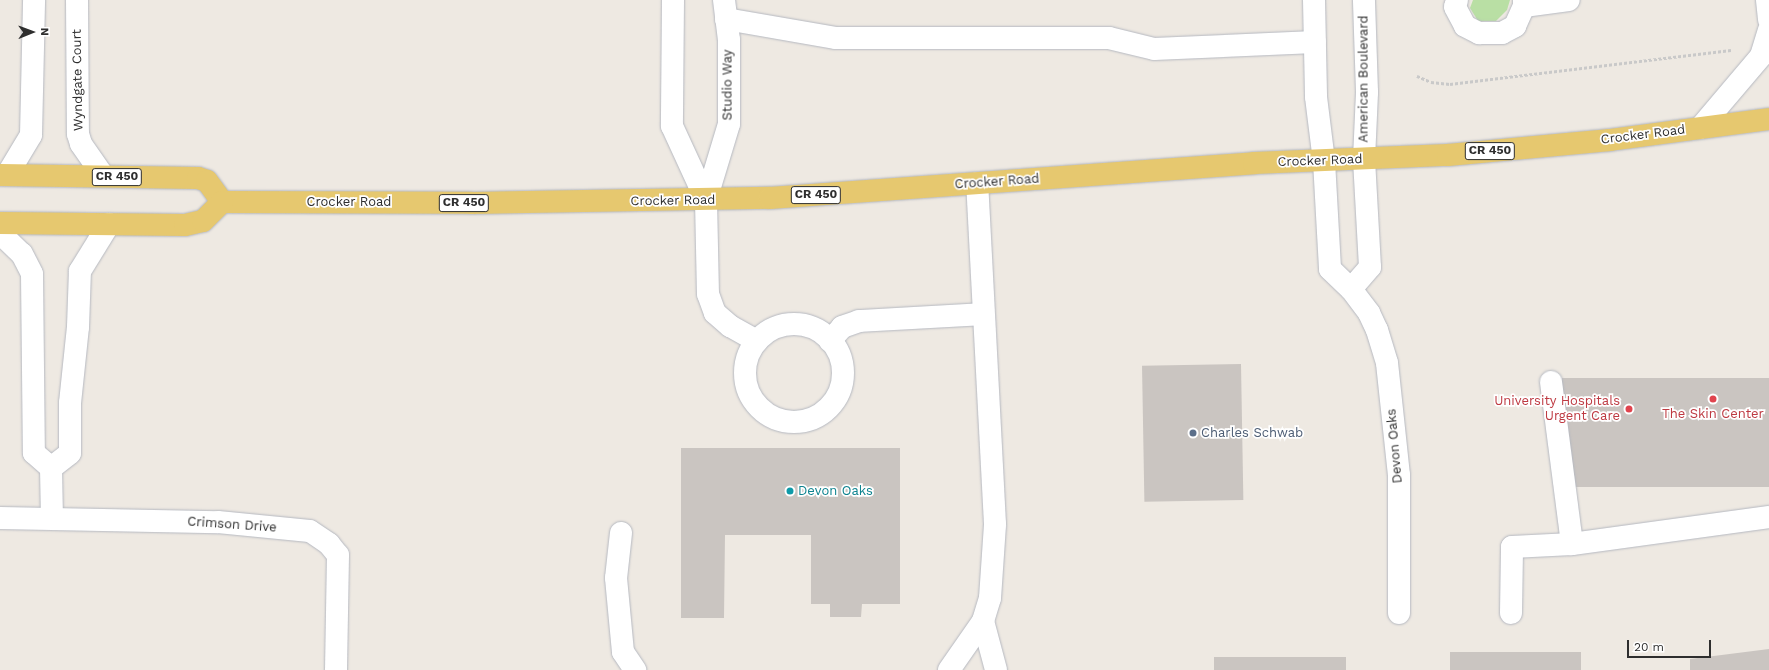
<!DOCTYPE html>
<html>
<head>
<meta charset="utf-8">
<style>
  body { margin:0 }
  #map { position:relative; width:1769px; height:670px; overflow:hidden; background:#eee9e2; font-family:"Work Sans",sans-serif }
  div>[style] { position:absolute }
  .green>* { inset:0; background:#b9dfa4 }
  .building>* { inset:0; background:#cac5c1; transform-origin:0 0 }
  .path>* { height:2.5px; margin-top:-1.25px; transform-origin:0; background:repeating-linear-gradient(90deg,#c9c9c9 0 3px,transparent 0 5px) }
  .roads { filter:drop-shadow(0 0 1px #b5b8c0) drop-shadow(0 0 1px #b5b8c0) }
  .minor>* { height:22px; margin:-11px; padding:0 11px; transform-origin:11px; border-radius:11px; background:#fff }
  .minor>.ring { margin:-11px; padding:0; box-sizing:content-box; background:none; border:22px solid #fff; border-radius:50% }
  .major>* { height:22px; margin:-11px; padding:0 11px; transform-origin:11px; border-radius:11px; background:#e6c86f }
  .dots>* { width:11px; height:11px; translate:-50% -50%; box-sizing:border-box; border:2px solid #fff; border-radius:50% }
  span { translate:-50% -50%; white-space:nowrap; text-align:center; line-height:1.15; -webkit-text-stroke:3.5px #fff; paint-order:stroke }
  .shield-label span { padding:1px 3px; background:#fff; border:1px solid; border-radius:3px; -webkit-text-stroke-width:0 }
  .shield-label { font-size:12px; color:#2e2e2e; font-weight:700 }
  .street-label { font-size:13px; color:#2e2e2e }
  .health-label { font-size:13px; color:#be3a42 }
  .right { translate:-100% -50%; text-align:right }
  .service-label { font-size:13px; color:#4e5e75 }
  .left { translate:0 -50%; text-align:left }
  .culture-label { font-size:13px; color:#0d838f }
  .north { position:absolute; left:12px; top:12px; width:40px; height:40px; -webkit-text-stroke:3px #fff; paint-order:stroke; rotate:89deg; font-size:11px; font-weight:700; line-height:16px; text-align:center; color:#2e2e2e }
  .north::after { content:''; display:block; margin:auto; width:14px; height:18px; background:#2e2e2e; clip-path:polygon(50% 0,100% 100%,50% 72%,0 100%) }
  .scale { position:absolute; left:1627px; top:640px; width:84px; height:18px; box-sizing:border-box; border:2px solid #2e2e2e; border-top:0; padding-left:5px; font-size:12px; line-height:14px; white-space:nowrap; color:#2e2e2e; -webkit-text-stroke:3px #fff; paint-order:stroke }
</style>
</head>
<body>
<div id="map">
  <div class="green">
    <div style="clip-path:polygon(1473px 0,1510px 0,1507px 10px,1496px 21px,1478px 21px,1470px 8px)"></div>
  </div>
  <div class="building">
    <div style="left:1241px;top:364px;width:136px;height:99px;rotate:89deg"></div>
    <div style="left:1769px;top:378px;width:109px;height:207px;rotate:90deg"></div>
    <div style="clip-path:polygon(681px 448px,900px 448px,900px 604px,862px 604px,861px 617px,830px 617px,830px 604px,811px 604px,811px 535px,725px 535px,724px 618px,681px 618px)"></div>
    <div style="clip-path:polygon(1769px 649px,1769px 670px,1690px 670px,1690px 659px)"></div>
    <div style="left:1450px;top:652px;width:131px;height:18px"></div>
    <div style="left:1214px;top:657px;width:132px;height:13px"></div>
  </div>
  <div class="path">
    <div style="left:1417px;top:76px;width:15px;rotate:23deg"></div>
    <div style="left:1431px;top:82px;width:19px;rotate:6deg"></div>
    <div style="left:1450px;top:84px;width:283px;rotate:-6.9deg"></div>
  </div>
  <div class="roads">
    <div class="minor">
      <div style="left:77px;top:0;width:134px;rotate:89.6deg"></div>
      <div style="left:78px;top:134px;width:10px;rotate:73deg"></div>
      <div style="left:81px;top:144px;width:39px;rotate:55deg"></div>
      <div style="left:673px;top:0;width:126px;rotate:90.5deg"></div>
      <div style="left:672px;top:126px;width:81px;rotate:65.3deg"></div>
      <div style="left:724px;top:0;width:40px;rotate:82.9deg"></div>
      <div style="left:729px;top:40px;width:84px;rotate:90deg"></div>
      <div style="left:729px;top:124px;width:79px;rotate:106.8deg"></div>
      <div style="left:706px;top:200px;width:94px;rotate:88.8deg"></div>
      <div style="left:708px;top:294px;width:20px;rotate:70deg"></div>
      <div style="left:715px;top:313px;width:20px;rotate:41deg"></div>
      <div style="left:730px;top:326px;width:31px;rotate:29deg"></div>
      <div style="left:1314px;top:0;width:97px;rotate:88.8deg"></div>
      <div style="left:1316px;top:97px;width:64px;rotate:82.9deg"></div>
      <div style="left:1324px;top:161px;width:108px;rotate:86.8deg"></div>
      <div style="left:1330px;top:269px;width:29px;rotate:44deg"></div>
      <div style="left:1351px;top:289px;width:30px;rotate:53deg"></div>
      <div style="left:1369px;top:313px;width:19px;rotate:65deg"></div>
      <div style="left:1377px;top:330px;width:34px;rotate:73deg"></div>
      <div style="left:1387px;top:363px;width:113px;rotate:83.9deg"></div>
      <div style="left:1399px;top:475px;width:138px;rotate:90deg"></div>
      <div style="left:1457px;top:0;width:7px;rotate:106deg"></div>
      <div style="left:1455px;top:7px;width:21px;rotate:62deg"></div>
      <div style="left:1465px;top:26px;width:16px;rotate:27deg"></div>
      <div style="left:1479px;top:33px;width:23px"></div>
      <div style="left:1502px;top:33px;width:15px;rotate:-28deg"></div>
      <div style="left:1515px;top:26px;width:22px;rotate:-66deg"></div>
      <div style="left:1524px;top:0;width:6px;rotate:90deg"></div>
      <div style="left:1524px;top:6px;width:45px;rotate:-7.6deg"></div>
      <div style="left:1767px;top:0;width:20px;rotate:84deg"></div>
      <div style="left:726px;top:19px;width:112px;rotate:9.8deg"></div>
      <div style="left:836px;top:38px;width:273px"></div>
      <div style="left:1109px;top:38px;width:46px;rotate:13.7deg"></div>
      <div style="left:1154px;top:49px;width:161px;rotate:-2.5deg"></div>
      <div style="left:1700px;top:128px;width:94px;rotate:-49.7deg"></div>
      <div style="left:1761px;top:56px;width:27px;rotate:-73deg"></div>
      <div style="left:7px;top:175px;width:47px;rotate:-59deg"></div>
      <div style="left:31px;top:135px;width:135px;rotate:-88.7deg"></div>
      <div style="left:0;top:233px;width:30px;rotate:44deg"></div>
      <div style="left:22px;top:254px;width:22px;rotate:63deg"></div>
      <div style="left:32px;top:274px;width:179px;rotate:89.4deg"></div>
      <div style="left:34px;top:453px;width:23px;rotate:41deg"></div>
      <div style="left:51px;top:468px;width:50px;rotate:88.9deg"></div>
      <div style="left:1351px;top:289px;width:29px;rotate:-49deg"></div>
      <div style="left:1370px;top:267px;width:108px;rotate:-93.2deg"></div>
      <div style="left:1364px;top:159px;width:67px;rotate:-87.4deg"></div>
      <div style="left:1367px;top:92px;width:92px;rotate:-91.9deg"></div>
      <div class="ring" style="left:745px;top:324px;width:76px;height:76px"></div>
      <div style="left:830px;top:341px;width:18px;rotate:-49deg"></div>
      <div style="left:842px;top:327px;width:18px;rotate:-19deg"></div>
      <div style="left:859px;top:321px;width:124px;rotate:-3.2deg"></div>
      <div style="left:1551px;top:382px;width:163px;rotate:82.6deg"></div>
      <div style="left:51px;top:468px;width:24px;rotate:-38deg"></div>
      <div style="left:70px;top:453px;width:50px;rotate:-90deg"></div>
      <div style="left:70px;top:403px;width:76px;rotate:-84deg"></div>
      <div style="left:78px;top:327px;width:56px;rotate:-88deg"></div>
      <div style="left:80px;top:271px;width:55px;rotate:-58.3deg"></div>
      <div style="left:0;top:518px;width:218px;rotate:1.1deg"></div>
      <div style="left:218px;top:522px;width:92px;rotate:5.6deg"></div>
      <div style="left:310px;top:531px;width:23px;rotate:34deg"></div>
      <div style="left:329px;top:544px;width:14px;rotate:51deg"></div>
      <div style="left:338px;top:555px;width:115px;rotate:91deg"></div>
      <div style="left:621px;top:533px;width:45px;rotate:96.3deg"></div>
      <div style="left:616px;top:578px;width:74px;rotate:84.6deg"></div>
      <div style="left:623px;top:652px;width:22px;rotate:56deg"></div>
      <div style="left:1511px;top:613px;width:66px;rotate:-89.1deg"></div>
      <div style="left:1512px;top:547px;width:60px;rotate:-2.9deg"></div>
      <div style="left:1572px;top:544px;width:199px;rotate:-7.8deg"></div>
      <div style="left:983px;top:621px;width:51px;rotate:75.1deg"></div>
      <div style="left:949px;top:670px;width:60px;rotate:-55.2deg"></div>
      <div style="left:983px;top:621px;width:24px;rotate:-73deg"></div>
      <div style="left:990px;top:598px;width:74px;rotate:-86.1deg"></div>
      <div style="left:995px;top:524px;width:341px;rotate:-93deg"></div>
    </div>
    <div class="major">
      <div style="left:0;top:175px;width:198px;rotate:0.9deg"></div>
      <div style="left:198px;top:178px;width:9px;rotate:18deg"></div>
      <div style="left:207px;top:181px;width:26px;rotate:54deg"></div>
      <div style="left:222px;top:202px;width:249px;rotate:0.2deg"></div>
      <div style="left:471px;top:203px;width:299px;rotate:-1deg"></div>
      <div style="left:770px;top:198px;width:485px;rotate:-4.1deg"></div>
      <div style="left:1254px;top:163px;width:194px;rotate:-2.4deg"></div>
      <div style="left:1448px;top:155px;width:163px;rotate:-5.3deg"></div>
      <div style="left:1610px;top:140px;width:160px;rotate:-7.5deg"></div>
      <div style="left:0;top:223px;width:185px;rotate:0.6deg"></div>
      <div style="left:185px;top:225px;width:18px;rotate:-13deg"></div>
      <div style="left:203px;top:221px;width:27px;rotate:-45deg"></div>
    </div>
  </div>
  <div class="dots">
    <div style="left:1713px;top:399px;background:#e0444e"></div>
    <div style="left:1629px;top:409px;background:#e0444e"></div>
    <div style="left:1193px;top:433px;background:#5c6f8a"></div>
    <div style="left:790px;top:491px;background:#0f9aa8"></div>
  </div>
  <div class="shield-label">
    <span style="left:1490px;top:151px">CR 450</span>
    <span style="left:117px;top:177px">CR 450</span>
    <span style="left:816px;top:195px">CR 450</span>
    <span style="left:464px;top:203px">CR 450</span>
  </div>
  <div class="street-label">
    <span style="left:1364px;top:79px;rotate:-90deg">American Boulevard</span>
    <span style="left:78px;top:80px;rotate:-91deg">Wyndgate Court</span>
    <span style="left:728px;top:85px;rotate:-90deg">Studio Way</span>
    <span style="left:1643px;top:135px;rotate:-7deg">Crocker Road</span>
    <span style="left:1320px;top:161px;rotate:-2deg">Crocker Road</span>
    <span style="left:997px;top:182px;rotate:-4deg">Crocker Road</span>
    <span style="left:673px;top:201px;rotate:-1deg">Crocker Road</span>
    <span style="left:349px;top:202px">Crocker Road</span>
    <span style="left:1395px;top:446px;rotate:-95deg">Devon Oaks</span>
    <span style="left:232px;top:525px;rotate:4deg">Crimson Drive</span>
  </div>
  <div class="health-label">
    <span class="right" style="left:1620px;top:409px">University Hospitals<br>Urgent Care</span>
    <span style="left:1713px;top:414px">The Skin Center</span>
  </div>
  <div class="service-label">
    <span class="left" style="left:1201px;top:433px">Charles Schwab</span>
  </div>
  <div class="culture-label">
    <span class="left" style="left:798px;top:491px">Devon Oaks</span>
  </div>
  <div class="north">N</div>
  <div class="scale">20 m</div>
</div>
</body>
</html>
